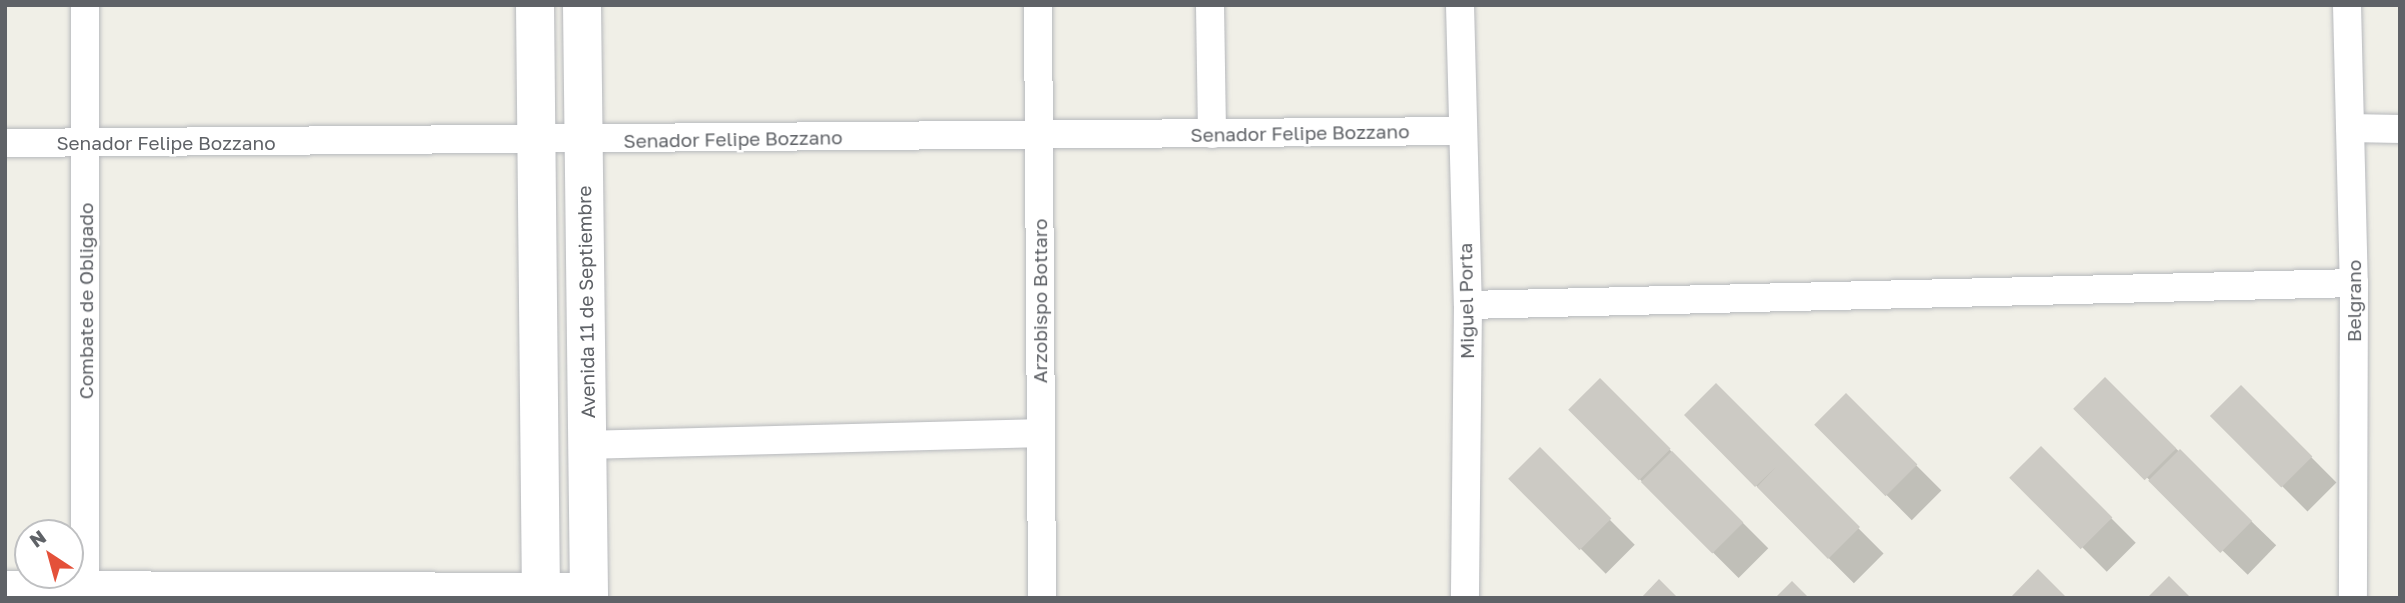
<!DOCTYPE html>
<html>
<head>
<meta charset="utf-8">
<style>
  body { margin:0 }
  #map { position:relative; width:2405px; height:603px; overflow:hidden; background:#f0efe7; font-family:"Golos Text",sans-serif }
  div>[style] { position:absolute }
  .shadow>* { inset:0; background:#0003; transform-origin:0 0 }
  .building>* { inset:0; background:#cccac4; transform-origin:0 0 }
  .roads { filter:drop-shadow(0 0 2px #b7b9bd) drop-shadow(0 0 2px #b7b9bd) }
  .minor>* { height:28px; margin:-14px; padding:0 14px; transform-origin:14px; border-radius:14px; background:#fff }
  .secondary>* { height:38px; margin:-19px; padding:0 19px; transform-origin:19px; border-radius:19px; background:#fff }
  span { translate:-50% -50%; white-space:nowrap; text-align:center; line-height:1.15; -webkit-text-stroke:5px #fff; paint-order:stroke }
  .street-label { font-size:19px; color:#5f6267 }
  .frame { position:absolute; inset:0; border:7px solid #5f6267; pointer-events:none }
  .north { position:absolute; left:14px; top:519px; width:70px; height:70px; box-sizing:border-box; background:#fff; border:2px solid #bfc0c2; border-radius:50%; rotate:324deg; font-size:19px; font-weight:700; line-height:28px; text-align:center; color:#5f6267 }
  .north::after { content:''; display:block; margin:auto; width:24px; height:32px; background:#e4513a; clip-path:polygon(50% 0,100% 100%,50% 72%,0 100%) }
</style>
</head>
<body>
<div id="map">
  <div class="shadow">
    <div style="left:1600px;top:380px;width:238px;height:42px;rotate:45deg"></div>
    <div style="left:2105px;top:380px;width:238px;height:41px;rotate:44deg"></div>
    <div style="left:1716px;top:386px;width:237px;height:42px;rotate:45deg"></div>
    <div style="left:2241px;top:387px;width:135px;height:41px;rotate:45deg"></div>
    <div style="left:1846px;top:395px;width:135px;height:42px;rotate:45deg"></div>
    <div style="left:2041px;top:448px;width:134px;height:41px;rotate:45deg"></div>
    <div style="left:1540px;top:450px;width:134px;height:41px;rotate:45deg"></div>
  </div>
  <div class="building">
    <div style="left:2105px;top:377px;width:101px;height:45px;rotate:45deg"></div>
    <div style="left:1600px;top:378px;width:100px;height:45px;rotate:45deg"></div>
    <div style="clip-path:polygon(1716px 383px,1860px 527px,1828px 559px,1757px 487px,1776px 467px,1755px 487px,1684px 415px)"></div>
    <div style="left:2241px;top:385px;width:101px;height:44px;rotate:45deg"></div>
    <div style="left:1846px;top:393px;width:101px;height:45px;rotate:45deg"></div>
    <div style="left:2041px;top:446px;width:101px;height:45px;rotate:45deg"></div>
    <div style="left:1540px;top:447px;width:101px;height:45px;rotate:45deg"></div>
    <div style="left:2180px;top:449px;width:102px;height:45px;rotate:45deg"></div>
    <div style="left:1672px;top:451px;width:101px;height:44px;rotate:45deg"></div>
    <div style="clip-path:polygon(2038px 569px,2067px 598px,2010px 598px)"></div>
    <div style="clip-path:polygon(2169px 576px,2191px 598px,2147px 598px)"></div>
    <div style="clip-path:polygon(1659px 579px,1678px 598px,1641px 598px)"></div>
    <div style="clip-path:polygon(1792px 581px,1809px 598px,1775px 598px)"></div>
  </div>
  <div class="roads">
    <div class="minor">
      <div style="left:1038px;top:5px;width:593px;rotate:89.61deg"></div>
      <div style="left:1210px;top:5px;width:129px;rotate:89.1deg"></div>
      <div style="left:1460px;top:5px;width:300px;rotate:88.5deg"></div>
      <div style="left:1468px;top:305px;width:293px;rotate:90.6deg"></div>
      <div style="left:2347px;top:5px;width:278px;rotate:88.6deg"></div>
      <div style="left:2354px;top:283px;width:315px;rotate:90.2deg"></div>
      <div style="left:2350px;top:128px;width:50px;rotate:1.1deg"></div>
      <div style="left:5px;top:143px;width:1457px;rotate:-0.47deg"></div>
      <div style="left:1468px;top:305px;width:886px;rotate:-1.42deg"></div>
      <div style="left:588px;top:445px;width:452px;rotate:-1.5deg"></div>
      <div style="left:5px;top:585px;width:584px;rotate:0.2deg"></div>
      <div style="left:85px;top:598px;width:593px;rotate:-90deg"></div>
    </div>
    <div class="secondary">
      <div style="left:535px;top:5px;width:593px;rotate:89.42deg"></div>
      <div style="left:582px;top:5px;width:593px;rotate:89.32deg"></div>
    </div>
  </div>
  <div class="street-label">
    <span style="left:1300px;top:133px;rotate:-1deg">Senador Felipe Bozzano</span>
    <span style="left:733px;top:139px;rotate:-1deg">Senador Felipe Bozzano</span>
    <span style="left:166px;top:143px">Senador Felipe Bozzano</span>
    <span style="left:86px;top:301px;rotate:-90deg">Combate de Obligado</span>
    <span style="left:1040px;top:301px;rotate:-90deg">Arzobispo Bottaro</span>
    <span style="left:1466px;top:301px;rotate:-91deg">Miguel Porta</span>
    <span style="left:2354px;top:301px;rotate:-90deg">Belgrano</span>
    <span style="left:586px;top:302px;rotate:-91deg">Avenida 11 de Septiembre</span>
  </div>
  <div class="frame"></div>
  <div class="north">N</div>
</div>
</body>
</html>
